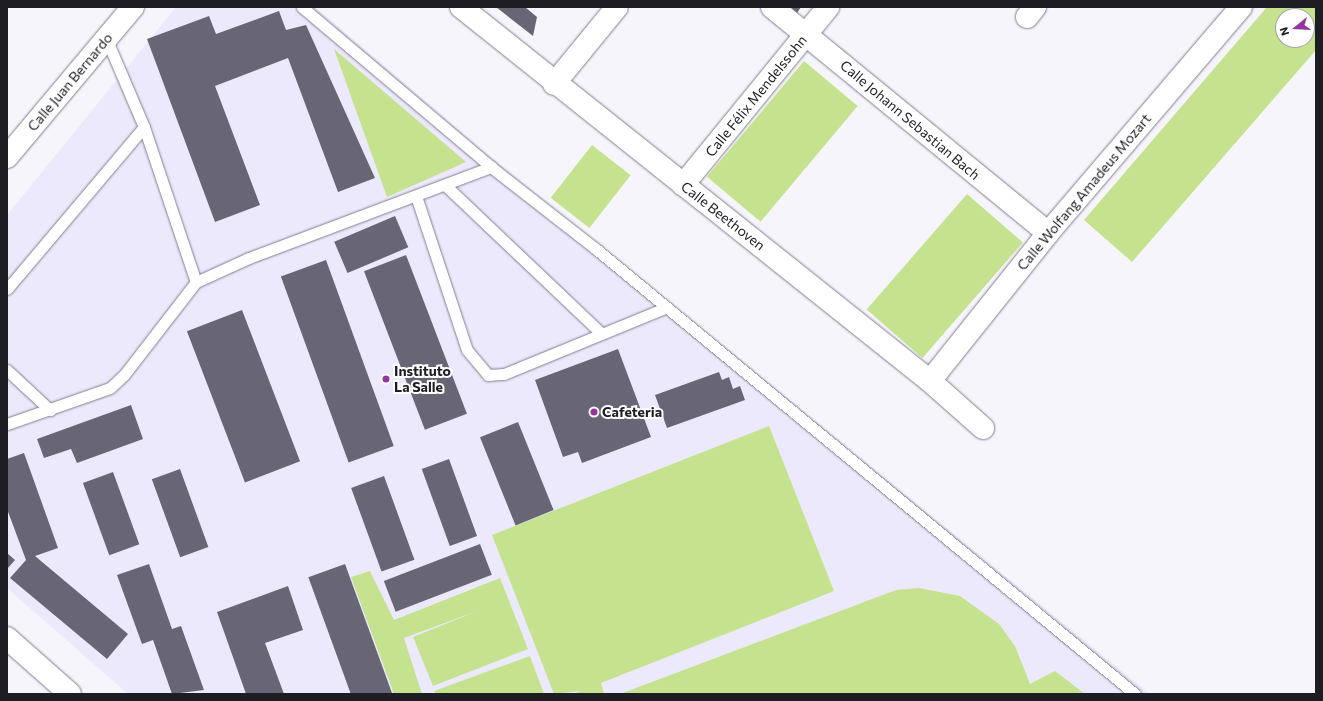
<!DOCTYPE html>
<html>
<head>
<meta charset="utf-8">
<style>
  body { margin:0 }
  #map { position:relative; width:1323px; height:701px; overflow:hidden; background:#f6f5fc; font-family:Commissioner,sans-serif }
  div>[style] { position:absolute }
  .built>* { inset:0; background:#ece9fd }
  .green>* { inset:0; background:#c5e28f; transform-origin:0 0 }
  .building>* { inset:0; background:#686675; transform-origin:0 0 }
  .roads { filter:drop-shadow(0 0 1px #807e8e) drop-shadow(0 0 1px #807e8e) }
  .service>* { height:11px; margin:-5.5px; padding:0 5.5px; transform-origin:5.5px; border-radius:5.5px; background:#fff }
  .minor>* { height:22px; margin:-11px; padding:0 11px; transform-origin:11px; border-radius:11px; background:#fff }
  .tertiary>* { height:22px; margin:-11px; padding:0 11px; transform-origin:11px; border-radius:11px; background:#fff }
  .primary>* { height:22px; margin:-11px; padding:0 11px; transform-origin:11px; border-radius:11px; background:#fff }
  .dots>* { width:11px; height:11px; translate:-50% -50%; box-sizing:border-box; border:2px solid #fff; border-radius:50% }
  span { translate:-50% -50%; white-space:nowrap; text-align:center; line-height:1.15; -webkit-text-stroke:4px #fff; paint-order:stroke }
  .street-label { font-size:14px; color:#1d1d23 }
  .poi-label { font-size:14px; color:#1d1d23; font-weight:700 }
  .left { translate:0 -50%; text-align:left }
  .frame { position:absolute; inset:0; border:8px solid #1d1d23; pointer-events:none }
  .north { position:absolute; left:1275px; top:8px; width:40px; height:40px; box-sizing:border-box; background:#fff; border:1px solid #a5a5a7; border-radius:50%; rotate:252deg; font-size:11px; font-weight:700; line-height:16px; text-align:center; color:#1d1d23 }
  .north::after { content:''; display:block; margin:auto; width:14px; height:18px; background:#94359d; clip-path:polygon(50% 0,100% 100%,50% 72%,0 100%) }
</style>
</head>
<body>
<div id="map">
  <div class="built">
    <div style="clip-path:polygon(176px 7px,315px 7px,479px 147px,1150px 694px,128px 694px,7px 588px,7px 215px)"></div>
  </div>
  <div class="green">
    <div style="clip-path:polygon(evenodd,1267px 7px,1316px 7px,1316px 50px,1132px 262px,1084px 220px,1267px 7px,1283px 16px,1307px 16px,1307px 40px,1283px 40px,1283px 16px)"></div>
    <div style="clip-path:polygon(334px 49px,466px 162px,387px 197px)"></div>
    <div style="left:804px;top:61px;width:70px;height:151px;rotate:40deg"></div>
    <div style="left:592px;top:145px;width:49px;height:67px;rotate:38deg"></div>
    <div style="left:967px;top:194px;width:74px;height:153px;rotate:41deg"></div>
    <div style="clip-path:polygon(769px 426px,834px 591px,601px 683px,604px 694px,574px 694px,580px 691px,554px 694px,492px 535px)"></div>
    <div style="clip-path:polygon(370px 571px,394px 620px,500px 578px,528px 649px,433px 686px,413px 637px,480px 610px,404px 638px,422px 694px,394px 694px,351px 577px)"></div>
    <div style="clip-path:polygon(919px 588px,960px 596px,999px 624px,1015px 646px,1030px 684px,1055px 671px,1085px 694px,620px 694px,896px 590px)"></div>
    <div style="clip-path:polygon(530px 656px,544px 694px,436px 694px,434px 691px)"></div>
  </div>
  <div class="building">
    <div style="clip-path:polygon(496px 7px,525px 7px,537px 17px,533px 36px)"></div>
    <div style="clip-path:polygon(790px 7px,801px 7px,797px 13px)"></div>
    <div style="clip-path:polygon(279px 11px,286px 30px,306px 25px,375px 178px,338px 192px,288px 58px,215px 86px,260px 205px,215px 222px,147px 39px,209px 16px,216px 34px)"></div>
    <div style="left:395px;top:216px;width:34px;height:66px;rotate:67deg"></div>
    <div style="left:406px;top:255px;width:170px;height:45px;rotate:69deg"></div>
    <div style="left:326px;top:260px;width:198px;height:48px;rotate:70deg"></div>
    <div style="left:242px;top:310px;width:162px;height:59px;rotate:69deg"></div>
    <div style="clip-path:polygon(618px 349px,651px 437px,582px 463px,578px 452px,563px 457px,535px 380px)"></div>
    <div style="clip-path:polygon(719px 372px,722px 380px,729px 377px,733px 389px,740px 386px,745px 400px,667px 428px,655px 395px)"></div>
    <div style="clip-path:polygon(131px 405px,143px 439px,77px 463px,71px 449px,44px 458px,37px 439px)"></div>
    <div style="left:518px;top:422px;width:95px;height:41px;rotate:68deg"></div>
    <div style="clip-path:polygon(24px 453px,58px 548px,35px 556px,128px 634px,107px 659px,10px 578px,26px 560px,7px 509px,7px 459px)"></div>
    <div style="left:449px;top:459px;width:82px;height:29px;rotate:70deg"></div>
    <div style="left:180px;top:469px;width:83px;height:30px;rotate:70deg"></div>
    <div style="left:113px;top:472px;width:77px;height:32px;rotate:70deg"></div>
    <div style="left:384px;top:476px;width:89px;height:35px;rotate:70deg"></div>
    <div style="left:480px;top:544px;width:33px;height:103px;rotate:69deg"></div>
    <div style="clip-path:polygon(7px 553px,15px 560px,7px 569px)"></div>
    <div style="clip-path:polygon(149px 564px,172px 629px,181px 626px,204px 690px,172px 694px,153px 640px,142px 644px,117px 575px)"></div>
    <div style="left:345px;top:564px;width:139px;height:39px;rotate:70deg"></div>
    <div style="clip-path:polygon(288px 586px,303px 630px,265px 643px,284px 694px,246px 694px,217px 612px)"></div>
  </div>
  <div class="roads">
    <div class="service">
      <div style="left:302px;top:7px;width:248px;rotate:40.2deg"></div>
      <div style="left:491px;top:167px;width:133px;rotate:38deg"></div>
      <div style="left:596px;top:249px;width:699px;rotate:39.54deg"></div>
      <div style="left:106px;top:38px;width:97px;rotate:66.9deg"></div>
      <div style="left:144px;top:127px;width:163px;rotate:71.5deg"></div>
      <div style="left:445px;top:185px;width:216px;rotate:43.5deg"></div>
      <div style="left:416px;top:196px;width:162px;rotate:71.7deg"></div>
      <div style="left:467px;top:350px;width:33px;rotate:50deg"></div>
      <div style="left:488px;top:375px;width:16px;rotate:-4deg"></div>
      <div style="left:504px;top:374px;width:174px;rotate:-22.3deg"></div>
      <div style="left:7px;top:289px;width:212px;rotate:-49.8deg"></div>
      <div style="left:7px;top:370px;width:59px;rotate:42.9deg"></div>
      <div style="left:7px;top:424px;width:109px;rotate:-19.3deg"></div>
      <div style="left:110px;top:388px;width:19px;rotate:-43deg"></div>
      <div style="left:124px;top:375px;width:118px;rotate:-52.3deg"></div>
      <div style="left:196px;top:282px;width:58px;rotate:-24.4deg"></div>
      <div style="left:249px;top:258px;width:259px;rotate:-20.6deg"></div>
    </div>
    <div class="minor">
      <div style="left:461px;top:7px;width:600px;rotate:38.57deg"></div>
      <div style="left:930px;top:381px;width:71px;rotate:41.6deg"></div>
      <div style="left:772px;top:7px;width:357px;rotate:39.3deg"></div>
      <div style="left:1027px;top:17px;width:13px;rotate:-51deg"></div>
      <div style="left:554px;top:84px;width:99px;rotate:-50.7deg"></div>
      <div style="left:683px;top:185px;width:230px;rotate:-50.8deg"></div>
      <div style="left:930px;top:381px;width:189px;rotate:-51.4deg"></div>
      <div style="left:1048px;top:233px;width:297px;rotate:-49.5deg"></div>
    </div>
    <div class="tertiary">
      <div style="left:7px;top:157px;width:196px;rotate:-50deg"></div>
    </div>
    <div class="primary">
      <div style="left:7px;top:638px;width:84px;rotate:41.6deg"></div>
    </div>
  </div>
  <div class="dots">
    <div style="left:386px;top:379px;background:#94359d"></div>
    <div style="left:594px;top:412px;background:#94359d"></div>
  </div>
  <div class="street-label">
    <span style="left:70px;top:82px;rotate:-50deg">Calle Juan Bernardo</span>
    <span style="left:756px;top:96px;rotate:-51deg">Calle Félix Mendelssohn</span>
    <span style="left:910px;top:120px;rotate:40deg">Calle Johann Sebastian Bach</span>
    <span style="left:1084px;top:192px;rotate:-50deg">Calle Wolfang Amadeus Mozart</span>
    <span style="left:723px;top:216px;rotate:38deg">Calle Beethoven</span>
  </div>
  <div class="poi-label">
    <span class="left" style="left:394px;top:379px">Instituto<br>La Salle</span>
    <span class="left" style="left:602px;top:412px">Cafeteria</span>
  </div>
  <div class="frame"></div>
  <div class="north">N</div>
</div>
</body>
</html>
